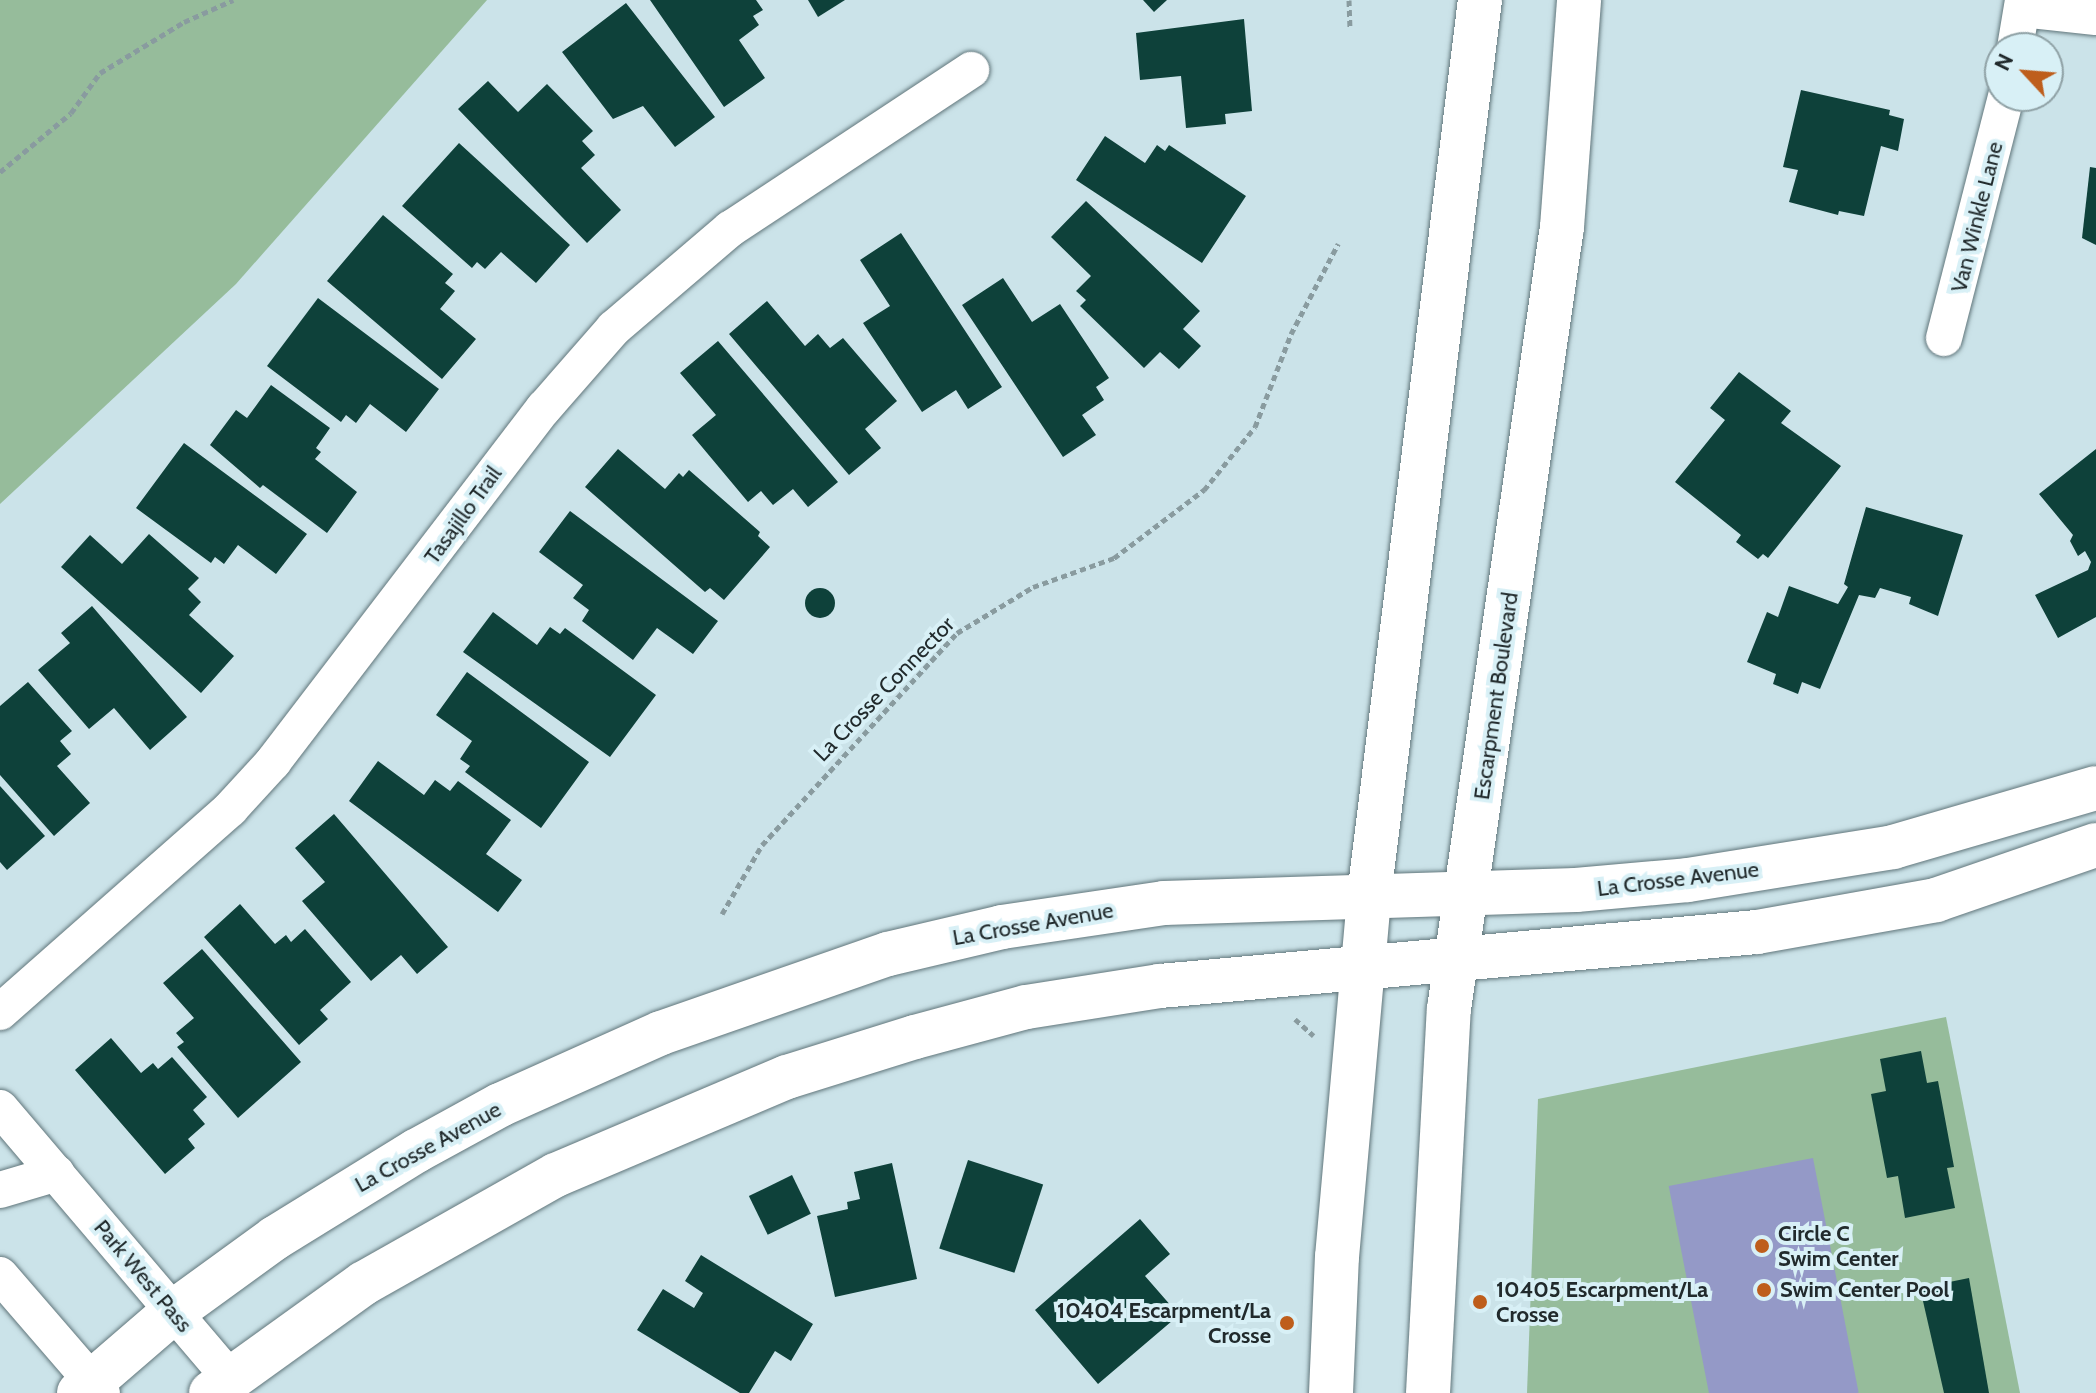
<!DOCTYPE html>
<html>
<head>
<meta charset="utf-8">
<style>
  body { margin:0 }
  #map { position:relative; width:2096px; height:1393px; overflow:hidden; background:#cbe3e9; font-family:Cabin,sans-serif }
  div>[style] { position:absolute }
  .green>* { inset:0; background:#96bc9b }
  .water>* { inset:0; background:#9499c7; transform-origin:0 0 }
  .building>* { inset:0; background:#0e413a; transform-origin:0 0 }
  .round { border-radius:50% }
  .path>* { height:5px; margin-top:-2.5px; transform-origin:0; background:repeating-linear-gradient(90deg,#899b9f 0 6px,transparent 0 10px) }
  .roads { filter:drop-shadow(0 0 2px #61767b) drop-shadow(0 0 2px #61767b) }
  .minor>* { height:36px; margin:-18px; padding:0 18px; transform-origin:18px; border-radius:18px; background:#fff }
  .tertiary>* { height:44px; margin:-22px; padding:0 22px; transform-origin:22px; border-radius:22px; background:#fff }
  .secondary>* { height:44px; margin:-22px; padding:0 22px; transform-origin:22px; border-radius:22px; background:#fff }
  .dots>* { width:22px; height:22px; translate:-50% -50%; box-sizing:border-box; border:4px solid #d8f0f6; border-radius:50% }
  span { translate:-50% -50%; white-space:nowrap; text-align:center; line-height:1.15; -webkit-text-stroke:8px #d8f0f6; paint-order:stroke }
  .street-label { font-size:22px; color:#212a2c }
  .poi-label { font-size:22px; color:#212a2c; font-weight:700 }
  .left { translate:0 -50%; text-align:left }
  .right { translate:-100% -50%; text-align:right }
  .north { position:absolute; left:1984px; top:32px; width:80px; height:80px; box-sizing:border-box; background:#d8f0f6; border:2px solid #8fa1a5; border-radius:50%; rotate:296deg; font-size:22px; font-weight:700; line-height:32px; text-align:center; color:#212a2c }
  .north::after { content:''; display:block; margin:auto; width:28px; height:36px; background:#be5e1c; clip-path:polygon(50% 0,100% 100%,50% 72%,0 100%) }
</style>
</head>
<body>
<div id="map">
  <div class="green">
    <div style="clip-path:polygon(0 0,487px 0,236px 284px,0 504px)"></div>
    <div style="clip-path:polygon(1946px 1017px,2020px 1393px,1527px 1393px,1538px 1099px)"></div>
  </div>
  <div class="water">
    <div style="left:1813px;top:1158px;width:239px;height:147px;rotate:79deg"></div>
  </div>
  <div class="building">
    <div style="clip-path:polygon(650px 0,756px 0,763px 10px,753px 16px,759px 25px,739px 40px,765px 78px,724px 107px)"></div>
    <div style="clip-path:polygon(808px 0,845px 0,818px 17px)"></div>
    <div style="clip-path:polygon(1143px 0,1167px 0,1154px 12px)"></div>
    <div style="clip-path:polygon(626px 3px,715px 117px,675px 147px,643px 106px,613px 119px,562px 52px)"></div>
    <div style="clip-path:polygon(1244px 19px,1252px 111px,1225px 114px,1226px 124px,1186px 128px,1181px 76px,1140px 80px,1136px 33px)"></div>
    <div style="clip-path:polygon(488px 81px,518px 112px,547px 84px,593px 131px,582px 141px,595px 155px,581px 168px,621px 210px,587px 243px,458px 109px)"></div>
    <div style="clip-path:polygon(1801px 90px,1890px 110px,1889px 115px,1904px 119px,1898px 151px,1881px 146px,1864px 216px,1839px 211px,1838px 215px,1789px 202px,1798px 170px,1783px 167px)"></div>
    <div style="clip-path:polygon(1105px 136px,1145px 163px,1157px 145px,1165px 151px,1169px 145px,1246px 196px,1202px 263px,1076px 180px)"></div>
    <div style="clip-path:polygon(459px 143px,570px 245px,536px 283px,501px 252px,485px 269px,477px 262px,472px 268px,402px 206px)"></div>
    <div style="clip-path:polygon(2090px 167px,2096px 168px,2096px 245px,2082px 238px)"></div>
    <div style="clip-path:polygon(1086px 201px,1200px 311px,1183px 329px,1201px 346px,1179px 369px,1160px 352px,1144px 368px,1080px 306px,1086px 300px,1076px 291px,1091px 276px,1051px 237px)"></div>
    <div style="clip-path:polygon(383px 215px,453px 274px,445px 283px,455px 291px,440px 309px,476px 339px,442px 379px,327px 281px)"></div>
    <div style="clip-path:polygon(901px 233px,1002px 387px,968px 409px,956px 390px,922px 412px,863px 323px,890px 306px,860px 260px)"></div>
    <div style="clip-path:polygon(1003px 278px,1032px 322px,1060px 304px,1109px 378px,1096px 387px,1104px 400px,1082px 415px,1096px 435px,1063px 457px,962px 305px)"></div>
    <div style="clip-path:polygon(318px 298px,439px 389px,406px 432px,370px 404px,356px 423px,346px 415px,341px 422px,267px 366px)"></div>
    <div style="clip-path:polygon(767px 301px,805px 346px,818px 334px,830px 348px,843px 338px,897px 401px,865px 429px,881px 448px,849px 475px,729px 334px)"></div>
    <div style="clip-path:polygon(718px 341px,838px 482px,808px 507px,793px 489px,773px 505px,761px 491px,748px 502px,692px 435px,716px 415px,680px 373px)"></div>
    <div style="clip-path:polygon(1739px 372px,1791px 411px,1781px 423px,1841px 466px,1768px 558px,1763px 554px,1758px 559px,1736px 542px,1741px 535px,1675px 482px,1725px 420px,1710px 408px)"></div>
    <div style="clip-path:polygon(271px 385px,330px 428px,316px 448px,321px 452px,315px 459px,357px 492px,327px 533px,263px 485px,260px 488px,210px 445px,236px 410px,247px 418px)"></div>
    <div style="clip-path:polygon(184px 443px,307px 534px,276px 574px,238px 545px,224px 564px,215px 557px,211px 563px,136px 508px)"></div>
    <div style="clip-path:polygon(618px 449px,665px 489px,679px 473px,683px 477px,689px 470px,760px 532px,758px 536px,770px 547px,724px 600px,710px 588px,705px 592px,585px 487px)"></div>
    <div style="clip-path:polygon(2096px 449px,2096px 617px,2058px 638px,2035px 595px,2088px 570px,2091px 562px,2085px 551px,2078px 556px,2070px 541px,2073px 535px,2039px 494px)"></div>
    <div style="clip-path:polygon(1866px 507px,1963px 535px,1938px 616px,1909px 604px,1911px 597px,1880px 588px,1875px 598px,1859px 595px,1820px 689px,1802px 682px,1798px 694px,1773px 684px,1776px 674px,1747px 662px,1767px 612px,1778px 617px,1789px 586px,1838px 604px,1848px 587px,1844px 584px)"></div>
    <div style="clip-path:polygon(570px 511px,718px 621px,693px 654px,657px 628px,633px 660px,582px 621px,589px 610px,573px 598px,583px 585px,539px 552px)"></div>
    <div style="clip-path:polygon(149px 534px,199px 578px,188px 589px,201px 602px,189px 615px,234px 656px,201px 693px,61px 567px,90px 535px,122px 564px)"></div>
    <div class="round" style="left:805px;top:588px;width:30px;height:30px"></div>
    <div style="clip-path:polygon(92px 606px,187px 717px,150px 750px,114px 708px,89px 729px,38px 670px,70px 643px,61px 633px)"></div>
    <div style="clip-path:polygon(493px 612px,537px 645px,550px 627px,560px 634px,565px 628px,656px 695px,610px 757px,463px 652px)"></div>
    <div style="clip-path:polygon(467px 672px,589px 762px,541px 828px,465px 772px,470px 766px,460px 759px,472px 741px,436px 715px)"></div>
    <div style="clip-path:polygon(28px 682px,72px 731px,60px 741px,71px 754px,57px 766px,90px 803px,54px 836px,0 775px,0 706px)"></div>
    <div style="clip-path:polygon(378px 761px,424px 795px,435px 780px,450px 791px,458px 781px,511px 820px,486px 854px,522px 880px,498px 912px,349px 801px)"></div>
    <div style="clip-path:polygon(0 786px,45px 836px,7px 870px,0 862px)"></div>
    <div style="clip-path:polygon(334px 814px,448px 947px,417px 974px,401px 955px,371px 981px,302px 901px,325px 882px,295px 848px)"></div>
    <div style="clip-path:polygon(240px 904px,275px 944px,286px 935px,291px 942px,305px 929px,351px 982px,320px 1010px,328px 1019px,299px 1045px,204px 937px)"></div>
    <div style="clip-path:polygon(202px 949px,301px 1062px,238px 1118px,177px 1047px,184px 1042px,176px 1033px,194px 1018px,163px 983px)"></div>
    <div style="clip-path:polygon(111px 1038px,141px 1073px,153px 1063px,158px 1069px,172px 1057px,207px 1097px,193px 1110px,205px 1124px,188px 1139px,195px 1148px,165px 1174px,75px 1070px)"></div>
    <div style="clip-path:polygon(1921px 1051px,1927px 1083px,1938px 1081px,1954px 1167px,1947px 1168px,1955px 1208px,1905px 1218px,1898px 1176px,1887px 1178px,1871px 1094px,1886px 1091px,1880px 1059px)"></div>
    <div style="left:968px;top:1160px;width:79px;height:93px;rotate:18deg"></div>
    <div style="clip-path:polygon(892px 1163px,917px 1279px,835px 1297px,817px 1216px,848px 1209px,847px 1202px,860px 1199px,854px 1172px)"></div>
    <div style="left:792px;top:1175px;width:43px;height:48px;rotate:64deg"></div>
    <div style="clip-path:polygon(1140px 1219px,1170px 1254px,1145px 1276px,1179px 1315px,1098px 1384px,1035px 1310px)"></div>
    <div style="clip-path:polygon(701px 1255px,813px 1324px,791px 1361px,775px 1351px,749px 1393px,740px 1393px,637px 1330px,663px 1289px,694px 1308px,703px 1293px,685px 1281px)"></div>
    <div style="clip-path:polygon(1969px 1278px,1989px 1393px,1944px 1393px,1920px 1288px)"></div>
  </div>
  <div class="path">
    <div style="left:1349px;top:0;width:28px;rotate:88deg"></div>
    <div style="left:0;top:172px;width:92px;rotate:-39.7deg"></div>
    <div style="left:71px;top:113px;width:49px;rotate:-54.1deg"></div>
    <div style="left:100px;top:73px;width:98px;rotate:-31.3deg"></div>
    <div style="left:184px;top:22px;width:54px;rotate:-24.2deg"></div>
    <div style="left:722px;top:914px;width:80px;rotate:-59.9deg"></div>
    <div style="left:762px;top:845px;width:288px;rotate:-47.4deg"></div>
    <div style="left:957px;top:633px;width:89px;rotate:-31.2deg"></div>
    <div style="left:1033px;top:587px;width:86px;rotate:-19.7deg"></div>
    <div style="left:1114px;top:558px;width:113px;rotate:-37.1deg"></div>
    <div style="left:1204px;top:490px;width:81px;rotate:-51deg"></div>
    <div style="left:1255px;top:427px;width:100px;rotate:-68.8deg"></div>
    <div style="left:1291px;top:334px;width:102px;rotate:-62.4deg"></div>
    <div style="left:1295px;top:1019px;width:25px;rotate:42deg"></div>
  </div>
  <div class="roads">
    <div class="minor">
      <div style="left:2022px;top:9px;width:74px;rotate:6.2deg"></div>
      <div style="left:2015px;top:48px;width:49px;rotate:-80.5deg"></div>
      <div style="left:1944px;top:338px;width:250px;rotate:-75.6deg"></div>
      <div style="left:0;top:1012px;width:307px;rotate:-41.4deg"></div>
      <div style="left:230px;top:809px;width:64px;rotate:-47.5deg"></div>
      <div style="left:273px;top:762px;width:446px;rotate:-52.6deg"></div>
      <div style="left:544px;top:408px;width:106px;rotate:-48.8deg"></div>
      <div style="left:614px;top:328px;width:153px;rotate:-40.5deg"></div>
      <div style="left:730px;top:229px;width:289px;rotate:-33.4deg"></div>
      <div style="left:0;top:1108px;width:355px;rotate:49.6deg"></div>
      <div style="left:0;top:1190px;width:59px;rotate:-16.6deg"></div>
      <div style="left:0;top:1275px;width:156px;rotate:49.2deg"></div>
    </div>
    <div class="tertiary">
      <div style="left:79px;top:1393px;width:124px;rotate:-40.8deg"></div>
      <div style="left:173px;top:1312px;width:126px;rotate:-36deg"></div>
      <div style="left:275px;top:1238px;width:166px;rotate:-31.7deg"></div>
      <div style="left:416px;top:1151px;width:96px;rotate:-28.7deg"></div>
      <div style="left:500px;top:1105px;width:176px;rotate:-24.1deg"></div>
      <div style="left:661px;top:1033px;width:240px;rotate:-19.2deg"></div>
      <div style="left:888px;top:954px;width:117px;rotate:-13.3deg"></div>
      <div style="left:1002px;top:927px;width:164px;rotate:-8.4deg"></div>
      <div style="left:1164px;top:903px;width:412px;rotate:-1.8deg"></div>
      <div style="left:1576px;top:890px;width:112px;rotate:-5.1deg"></div>
      <div style="left:1688px;top:880px;width:208px;rotate:-9.1deg"></div>
      <div style="left:1893px;top:847px;width:211px;rotate:-16.2deg"></div>
      <div style="left:211px;top:1393px;width:188px;rotate:-35.7deg"></div>
      <div style="left:364px;top:1283px;width:220px;rotate:-29.4deg"></div>
      <div style="left:556px;top:1175px;width:251px;rotate:-23deg"></div>
      <div style="left:787px;top:1077px;width:134px;rotate:-17.4deg"></div>
      <div style="left:915px;top:1037px;width:115px;rotate:-15.1deg"></div>
      <div style="left:1026px;top:1007px;width:136px;rotate:-8.9deg"></div>
      <div style="left:1160px;top:986px;width:599px;rotate:-5.17deg"></div>
      <div style="left:1757px;top:932px;width:182px;rotate:-10.1deg"></div>
      <div style="left:1936px;top:900px;width:169px;rotate:-19deg"></div>
    </div>
    <div class="secondary">
      <div style="left:1331px;top:1393px;width:136px;rotate:-87.5deg"></div>
      <div style="left:1337px;top:1257px;width:362px;rotate:-84.9deg"></div>
      <div style="left:1369px;top:896px;width:903px;rotate:-82.94deg"></div>
      <div style="left:1428px;top:1393px;width:385px;rotate:-86.9deg"></div>
      <div style="left:1449px;top:1009px;width:790px;rotate:-81.78deg"></div>
      <div style="left:1562px;top:227px;width:228px;rotate:-85.7deg"></div>
    </div>
  </div>
  <div class="dots">
    <div style="left:1762px;top:1246px;background:#be5e1c"></div>
    <div style="left:1764px;top:1290px;background:#be5e1c"></div>
    <div style="left:1480px;top:1302px;background:#be5e1c"></div>
    <div style="left:1287px;top:1323px;background:#be5e1c"></div>
  </div>
  <div class="street-label">
    <span style="left:1977px;top:217px;rotate:-76deg">Van Winkle Lane</span>
    <span style="left:463px;top:515px;rotate:-54deg">Tasajillo Trail</span>
    <span style="left:884px;top:689px;rotate:-46deg">La Crosse Connector</span>
    <span style="left:1496px;top:696px;rotate:-82deg">Escarpment Boulevard</span>
    <span style="left:1678px;top:879px;rotate:-7deg">La Crosse Avenue</span>
    <span style="left:1033px;top:924px;rotate:-10deg">La Crosse Avenue</span>
    <span style="left:428px;top:1147px;rotate:-29deg">La Crosse Avenue</span>
    <span style="left:143px;top:1276px;rotate:50deg">Park West Pass</span>
  </div>
  <div class="poi-label">
    <span class="left" style="left:1778px;top:1246px">Circle C<br>Swim Center</span>
    <span class="left" style="left:1496px;top:1302px">10405 Escarpment/La<br>Crosse</span>
    <span class="left" style="left:1780px;top:1290px">Swim Center Pool</span>
    <span class="right" style="left:1271px;top:1323px">10404 Escarpment/La<br>Crosse</span>
  </div>
  <div class="north">N</div>
</div>
</body>
</html>
